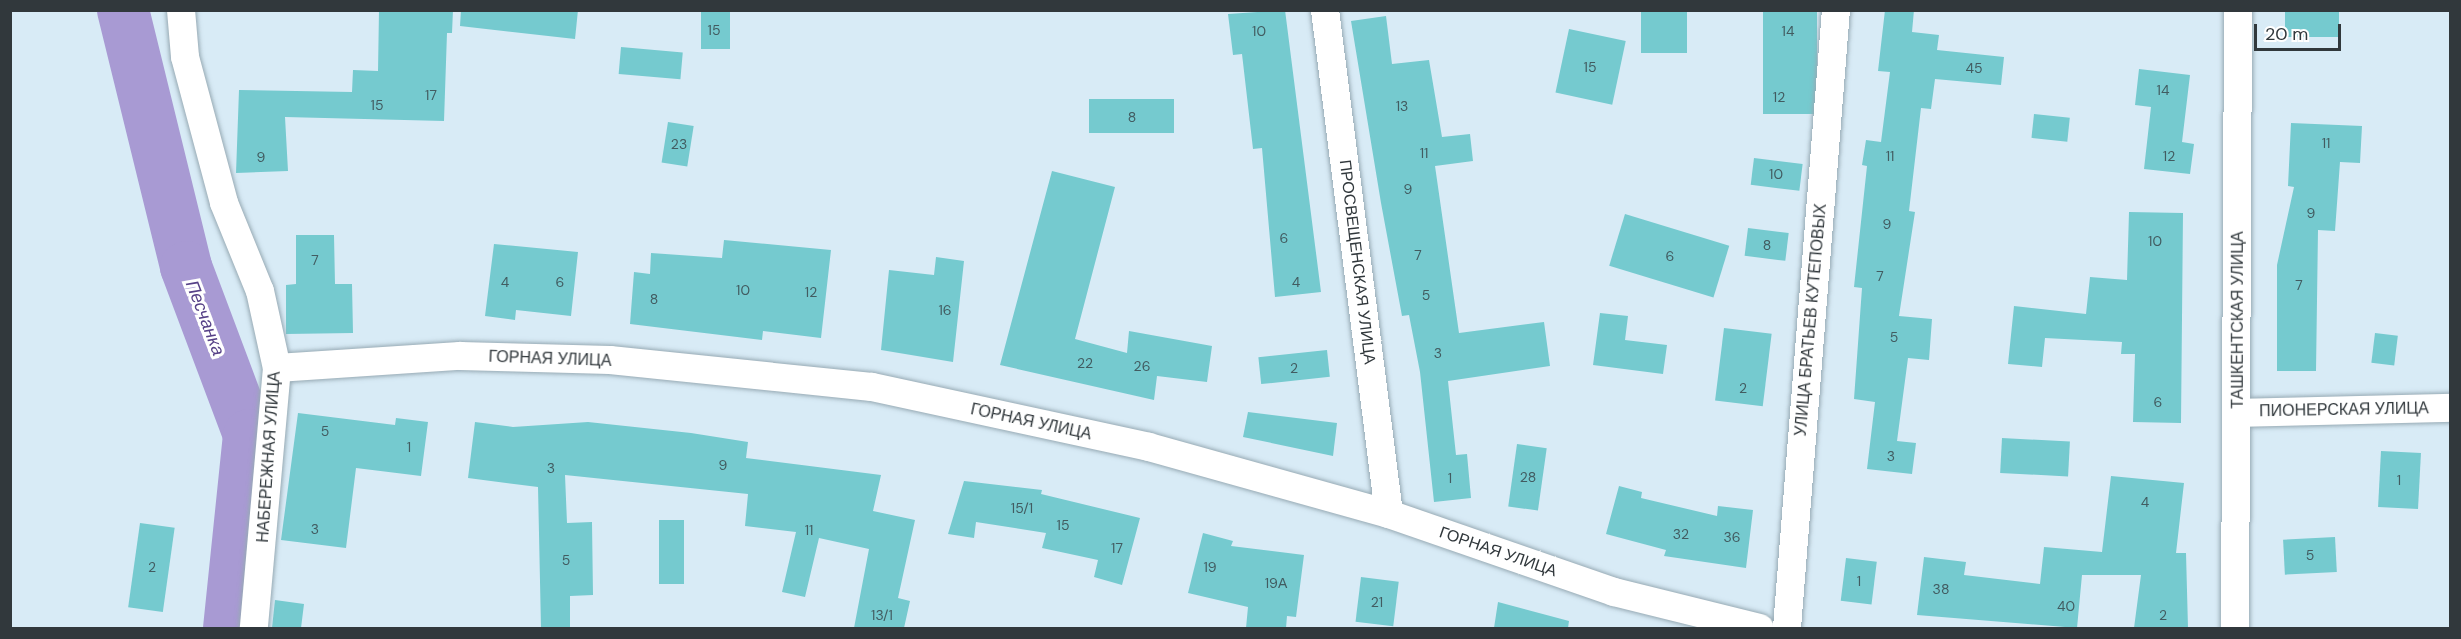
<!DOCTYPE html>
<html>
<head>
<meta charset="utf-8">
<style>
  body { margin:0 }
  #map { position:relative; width:2461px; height:639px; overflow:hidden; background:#d8ebf6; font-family:"DM Sans",sans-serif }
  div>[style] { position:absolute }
  .river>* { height:52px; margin:-26px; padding:0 26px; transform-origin:26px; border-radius:26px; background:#a89ad3 }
  .building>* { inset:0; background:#75cacf; transform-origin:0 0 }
  .roads { filter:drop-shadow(0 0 2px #97aab4) drop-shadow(0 0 2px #97aab4) }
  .minor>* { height:28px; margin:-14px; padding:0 14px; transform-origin:14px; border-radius:14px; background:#fff }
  span { translate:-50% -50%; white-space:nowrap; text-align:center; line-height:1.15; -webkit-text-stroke:6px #fff; paint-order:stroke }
  .number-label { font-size:14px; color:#425c61 }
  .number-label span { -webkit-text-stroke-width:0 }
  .street-label { font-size:16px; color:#31383c }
  .water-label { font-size:18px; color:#564187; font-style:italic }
  .frame { position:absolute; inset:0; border:12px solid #31383c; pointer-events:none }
  .scale { position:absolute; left:2254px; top:24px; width:87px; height:27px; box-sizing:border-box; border:3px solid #31383c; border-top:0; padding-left:8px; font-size:18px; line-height:21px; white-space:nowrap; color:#31383c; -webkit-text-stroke:4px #fff; paint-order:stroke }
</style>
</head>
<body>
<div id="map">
  <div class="river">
    <div style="left:123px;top:10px;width:265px;rotate:76.2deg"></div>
    <div style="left:186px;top:267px;width:179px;rotate:69.4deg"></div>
    <div style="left:249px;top:435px;width:194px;rotate:95.9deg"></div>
  </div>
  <div class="building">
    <div style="clip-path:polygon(379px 10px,453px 10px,452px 33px,447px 33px,444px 121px,285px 117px,288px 171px,236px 173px,239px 90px,352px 92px,353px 70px,378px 71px)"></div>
    <div style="clip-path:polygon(461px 10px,578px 10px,575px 39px,460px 26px)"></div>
    <div style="left:701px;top:10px;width:29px;height:39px"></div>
    <div style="clip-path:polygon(1285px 10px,1321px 292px,1275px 297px,1262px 148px,1253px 149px,1242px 54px,1233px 55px,1228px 14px)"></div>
    <div style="left:1641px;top:10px;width:46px;height:43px"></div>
    <div style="left:1763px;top:10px;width:54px;height:104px"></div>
    <div style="clip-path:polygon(1885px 10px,1914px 10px,1912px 32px,1939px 35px,1937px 50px,2004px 57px,2001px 85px,1935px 79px,1931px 109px,1921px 108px,1909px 211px,1915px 212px,1899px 316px,1932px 319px,1929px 360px,1908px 358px,1897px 441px,1916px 443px,1912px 474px,1867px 469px,1875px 402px,1854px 399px,1862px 288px,1854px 287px,1867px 166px,1862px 165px,1866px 140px,1881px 142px,1890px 72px,1878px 71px)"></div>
    <div style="left:2285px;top:10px;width:54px;height:27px"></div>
    <div style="clip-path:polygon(1386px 16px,1392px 64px,1429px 60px,1442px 137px,1470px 134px,1473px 161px,1435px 166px,1459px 333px,1544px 322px,1550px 366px,1448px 381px,1456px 455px,1467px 454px,1471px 498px,1434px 502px,1420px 372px,1409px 315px,1402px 316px,1381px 203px,1351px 21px)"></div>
    <div style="left:1569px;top:29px;width:58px;height:65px;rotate:12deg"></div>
    <div style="left:621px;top:47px;width:62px;height:27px;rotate:5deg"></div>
    <div style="clip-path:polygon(2139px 69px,2190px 75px,2182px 142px,2194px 144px,2190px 174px,2144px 169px,2151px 107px,2135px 105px)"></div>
    <div style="left:1174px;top:99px;width:34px;height:85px;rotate:90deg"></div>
    <div style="left:2034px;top:114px;width:36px;height:24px;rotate:6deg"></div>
    <div style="left:668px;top:122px;width:26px;height:41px;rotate:9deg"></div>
    <div style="clip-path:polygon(2291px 123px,2362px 126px,2360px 163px,2340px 162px,2335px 231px,2318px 230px,2316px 371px,2277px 371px,2277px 265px,2294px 187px,2288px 186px)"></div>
    <div style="left:1754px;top:158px;width:49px;height:27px;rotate:7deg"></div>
    <div style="clip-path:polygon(1052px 171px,1115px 187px,1075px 339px,1127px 353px,1129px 331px,1212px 346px,1207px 382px,1157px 376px,1154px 400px,1000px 365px)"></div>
    <div style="clip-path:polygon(2129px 212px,2183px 213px,2181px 423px,2133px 422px,2135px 354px,2121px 354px,2122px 342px,2045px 338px,2042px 367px,2008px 364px,2014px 306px,2086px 314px,2090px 277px,2127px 280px)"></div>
    <div style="left:1625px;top:214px;width:109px;height:54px;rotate:17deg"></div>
    <div style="left:1748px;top:228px;width:41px;height:28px;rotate:7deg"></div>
    <div style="clip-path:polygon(296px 235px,334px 235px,335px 284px,352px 284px,353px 333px,286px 334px,286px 285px,296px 284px)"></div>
    <div style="clip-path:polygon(724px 240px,831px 250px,821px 338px,763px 331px,762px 340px,630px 324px,634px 272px,650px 274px,651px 253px,722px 258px)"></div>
    <div style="clip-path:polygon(494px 244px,578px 252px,571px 316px,516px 310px,515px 320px,485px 316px)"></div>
    <div style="clip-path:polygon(936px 257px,964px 261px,953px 362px,881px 350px,889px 270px,934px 275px)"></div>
    <div style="clip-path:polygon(1600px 313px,1628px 316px,1625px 340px,1667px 345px,1663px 374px,1593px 365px)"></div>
    <div style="left:1724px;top:328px;width:48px;height:73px;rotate:7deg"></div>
    <div style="left:2375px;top:333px;width:23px;height:30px;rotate:7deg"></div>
    <div style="left:1327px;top:350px;width:27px;height:69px;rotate:84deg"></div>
    <div style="clip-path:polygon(1248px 412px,1337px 423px,1333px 456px,1243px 437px)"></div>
    <div style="clip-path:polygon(298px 413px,395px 425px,396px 418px,428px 422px,421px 476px,356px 468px,346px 548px,281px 540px)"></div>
    <div style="clip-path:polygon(475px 422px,513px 427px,588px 422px,691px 433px,748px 442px,746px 458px,881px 475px,873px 511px,915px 520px,898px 598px,910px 601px,904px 628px,854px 628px,869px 549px,819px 538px,805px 597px,782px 592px,796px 532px,745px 526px,748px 494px,565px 475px,567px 523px,592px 522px,593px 595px,570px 596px,570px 628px,541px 628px,538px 487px,468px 478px)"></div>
    <div style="left:2002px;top:438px;width:68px;height:35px;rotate:3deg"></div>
    <div style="left:1517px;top:444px;width:30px;height:63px;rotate:8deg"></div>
    <div style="left:2381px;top:451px;width:40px;height:56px;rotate:3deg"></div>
    <div style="clip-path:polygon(2111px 476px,2184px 483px,2176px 553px,2186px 553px,2188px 628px,2134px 628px,2141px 575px,2082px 575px,2077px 628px,1917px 615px,1924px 557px,1966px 562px,1964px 575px,2040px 584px,2044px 547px,2102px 552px)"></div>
    <div style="clip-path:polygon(964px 481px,1042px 490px,1041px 494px,1140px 518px,1122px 585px,1094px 577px,1098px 560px,1042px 548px,1046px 533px,976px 522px,974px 538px,948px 534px)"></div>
    <div style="clip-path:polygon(1619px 486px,1642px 492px,1641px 498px,1717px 516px,1718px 506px,1753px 510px,1746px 568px,1664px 556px,1666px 550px,1606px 534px)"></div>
    <div style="left:659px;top:520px;width:25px;height:64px"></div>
    <div style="left:140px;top:523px;width:35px;height:85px;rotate:8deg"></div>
    <div style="clip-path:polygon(1203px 533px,1233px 541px,1231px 546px,1304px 555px,1296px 617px,1287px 616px,1286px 628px,1246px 628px,1248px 607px,1188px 593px)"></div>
    <div style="left:2335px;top:537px;width:35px;height:52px;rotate:87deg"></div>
    <div style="left:1846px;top:558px;width:31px;height:43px;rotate:7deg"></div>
    <div style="left:1361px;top:577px;width:38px;height:45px;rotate:7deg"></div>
    <div style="clip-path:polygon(275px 600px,304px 604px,301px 628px,272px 628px)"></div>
    <div style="clip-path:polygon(1498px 602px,1569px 621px,1568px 628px,1494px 628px)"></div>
  </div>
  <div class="roads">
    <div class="minor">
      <div style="left:181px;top:10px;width:47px;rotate:85.1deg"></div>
      <div style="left:185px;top:57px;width:151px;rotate:75deg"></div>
      <div style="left:224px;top:203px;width:95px;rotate:67.8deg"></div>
      <div style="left:260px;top:291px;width:79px;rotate:77.6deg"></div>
      <div style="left:277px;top:368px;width:261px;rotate:95.1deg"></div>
      <div style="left:1325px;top:10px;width:508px;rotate:82.76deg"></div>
      <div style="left:277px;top:368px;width:183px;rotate:-3.8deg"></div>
      <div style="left:460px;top:356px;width:150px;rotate:1.5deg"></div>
      <div style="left:610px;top:360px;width:263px;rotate:5.9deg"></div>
      <div style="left:872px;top:387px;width:283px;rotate:12.2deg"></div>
      <div style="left:1149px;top:447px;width:249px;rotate:15.6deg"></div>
      <div style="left:1389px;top:514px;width:238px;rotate:19.1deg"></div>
      <div style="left:1614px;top:592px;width:150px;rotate:13.9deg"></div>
      <div style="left:2238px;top:413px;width:212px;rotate:-1.4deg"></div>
      <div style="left:1787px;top:628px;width:620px;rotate:-85.47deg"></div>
      <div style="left:2235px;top:628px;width:618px;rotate:-89.72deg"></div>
    </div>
  </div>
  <div class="number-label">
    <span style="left:714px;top:30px">15</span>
    <span style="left:1259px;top:31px">10</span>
    <span style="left:1788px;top:31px">14</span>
    <span style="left:1590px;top:67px">15</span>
    <span style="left:1974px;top:68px">45</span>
    <span style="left:2163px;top:90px">14</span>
    <span style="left:431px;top:95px">17</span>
    <span style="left:1779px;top:97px">12</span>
    <span style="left:377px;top:105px">15</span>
    <span style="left:1402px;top:106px">13</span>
    <span style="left:1132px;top:117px">8</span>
    <span style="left:2326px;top:143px">11</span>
    <span style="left:679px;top:144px">23</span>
    <span style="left:1424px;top:153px">11</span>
    <span style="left:1890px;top:156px">11</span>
    <span style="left:2169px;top:156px">12</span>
    <span style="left:261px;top:157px">9</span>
    <span style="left:1776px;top:174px">10</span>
    <span style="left:1408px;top:189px">9</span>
    <span style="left:2311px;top:213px">9</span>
    <span style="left:1887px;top:224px">9</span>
    <span style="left:1284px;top:238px">6</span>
    <span style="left:2155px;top:241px">10</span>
    <span style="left:1767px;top:245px">8</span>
    <span style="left:1418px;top:255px">7</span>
    <span style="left:1670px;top:256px">6</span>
    <span style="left:315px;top:260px">7</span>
    <span style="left:1880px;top:276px">7</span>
    <span style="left:505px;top:282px">4</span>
    <span style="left:560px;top:282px">6</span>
    <span style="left:1296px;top:282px">4</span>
    <span style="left:2299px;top:285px">7</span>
    <span style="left:743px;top:290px">10</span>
    <span style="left:811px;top:292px">12</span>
    <span style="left:1426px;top:295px">5</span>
    <span style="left:654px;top:299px">8</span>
    <span style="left:945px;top:310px">16</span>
    <span style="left:1894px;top:337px">5</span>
    <span style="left:1438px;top:353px">3</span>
    <span style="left:1085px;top:363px">22</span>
    <span style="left:1142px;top:366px">26</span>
    <span style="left:1294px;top:368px">2</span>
    <span style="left:1743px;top:388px">2</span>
    <span style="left:2158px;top:402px">6</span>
    <span style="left:325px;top:431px">5</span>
    <span style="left:409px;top:447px">1</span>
    <span style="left:1891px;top:456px">3</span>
    <span style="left:723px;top:465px">9</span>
    <span style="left:551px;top:468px">3</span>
    <span style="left:1528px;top:477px">28</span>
    <span style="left:1450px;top:478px">1</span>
    <span style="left:2399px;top:480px">1</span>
    <span style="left:2145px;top:502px">4</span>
    <span style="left:1022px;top:508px">15/1</span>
    <span style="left:1063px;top:525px">15</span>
    <span style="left:315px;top:529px">3</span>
    <span style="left:809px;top:530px">11</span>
    <span style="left:1681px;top:534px">32</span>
    <span style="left:1732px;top:537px">36</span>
    <span style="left:1117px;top:548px">17</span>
    <span style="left:2310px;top:555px">5</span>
    <span style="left:566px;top:560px">5</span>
    <span style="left:152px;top:567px">2</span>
    <span style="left:1210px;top:567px">19</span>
    <span style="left:1859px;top:581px">1</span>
    <span style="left:1276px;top:583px">19А</span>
    <span style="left:1941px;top:589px">38</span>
    <span style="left:1377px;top:602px">21</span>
    <span style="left:2066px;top:606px">40</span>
    <span style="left:882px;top:615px">13/1</span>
    <span style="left:2163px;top:615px">2</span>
  </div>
  <div class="street-label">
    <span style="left:1357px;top:262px;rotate:83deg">ПРОСВЕЩЕНСКАЯ УЛИЦА</span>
    <span style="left:1811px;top:320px;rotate:-85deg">УЛИЦА БРАТЬЕВ КУТЕПОВЫХ</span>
    <span style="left:2238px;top:320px;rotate:-90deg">ТАШКЕНТСКАЯ УЛИЦА</span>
    <span style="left:550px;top:359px;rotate:2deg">ГОРНАЯ УЛИЦА</span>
    <span style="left:2344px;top:410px;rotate:-1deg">ПИОНЕРСКАЯ УЛИЦА</span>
    <span style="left:1031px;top:422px;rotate:12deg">ГОРНАЯ УЛИЦА</span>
    <span style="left:269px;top:457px;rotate:-86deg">НАБЕРЕЖНАЯ УЛИЦА</span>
    <span style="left:1498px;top:552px;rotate:19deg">ГОРНАЯ УЛИЦА</span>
  </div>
  <div class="water-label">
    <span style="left:205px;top:318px;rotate:69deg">Песчанка</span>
  </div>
  <div class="frame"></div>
  <div class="scale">20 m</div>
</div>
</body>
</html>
